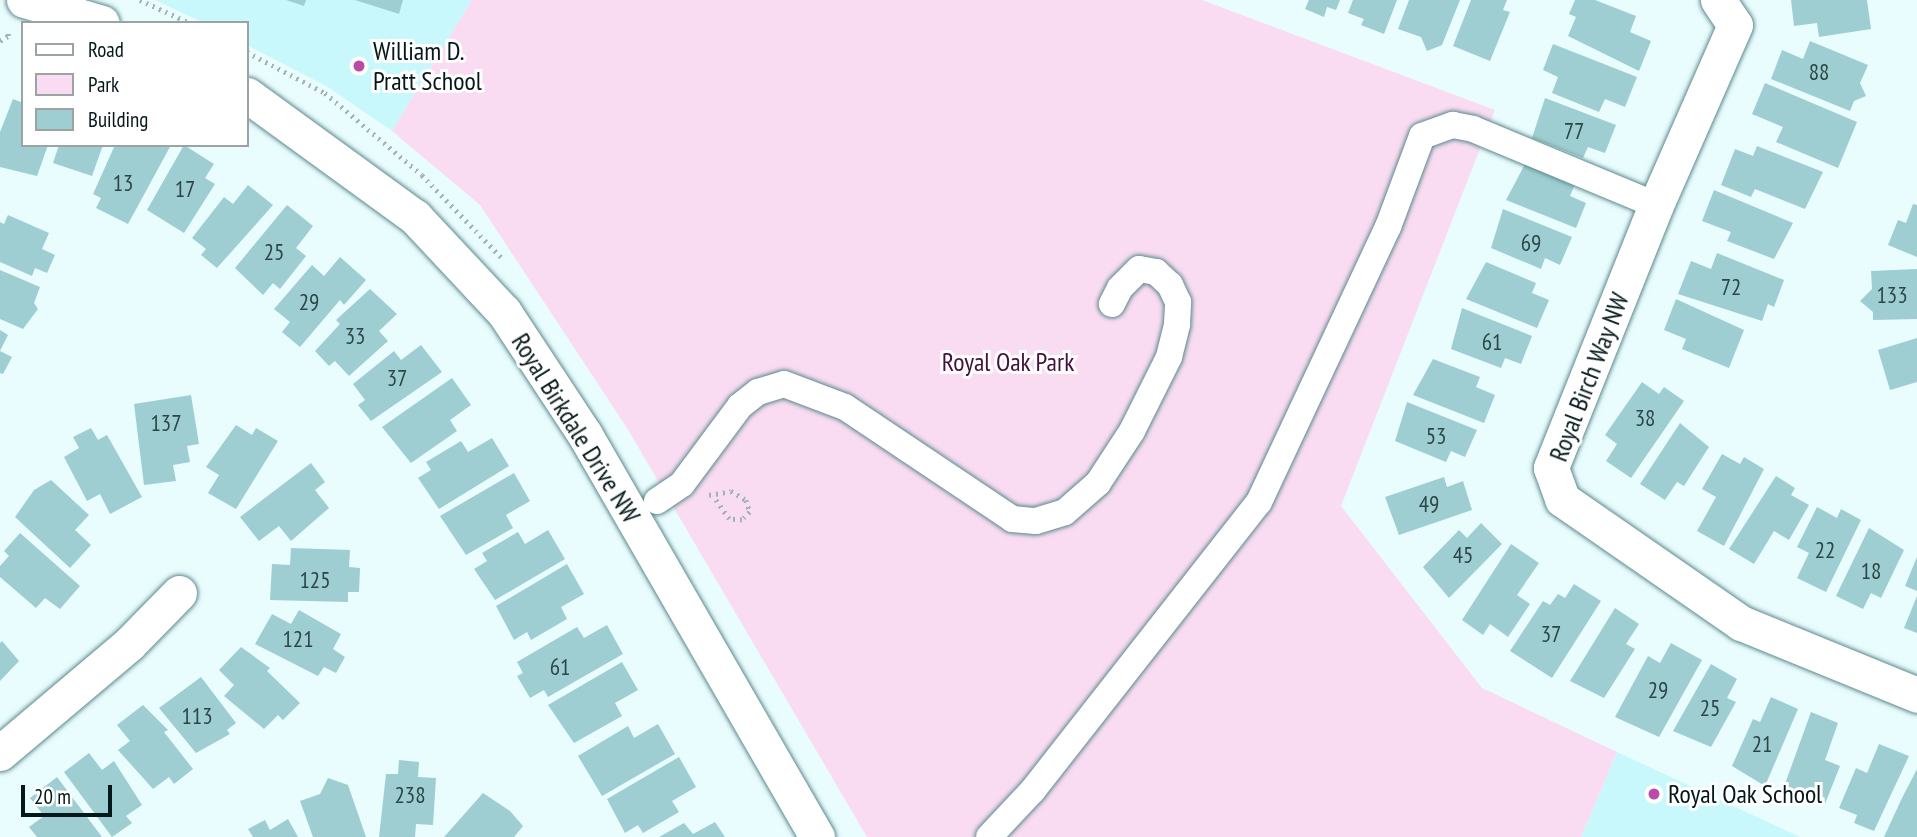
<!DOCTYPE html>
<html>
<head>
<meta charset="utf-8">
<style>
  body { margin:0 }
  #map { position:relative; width:1917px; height:837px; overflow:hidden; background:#e9fcfe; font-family:"PT Sans Narrow",sans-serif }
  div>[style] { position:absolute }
  .built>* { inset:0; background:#c9f8fc }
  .green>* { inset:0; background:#fadcf2 }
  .building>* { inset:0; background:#9eced2 }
  .path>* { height:4.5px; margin-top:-2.25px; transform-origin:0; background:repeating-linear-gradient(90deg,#a1b4b5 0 2px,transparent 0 7px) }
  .roads { filter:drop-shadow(0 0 2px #5c8a8d) drop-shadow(0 0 2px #5c8a8d) }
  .pedestrian>* { height:26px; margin:-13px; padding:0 13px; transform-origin:13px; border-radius:13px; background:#fff }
  .minor>* { height:35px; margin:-17.5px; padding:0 17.5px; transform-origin:17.5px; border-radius:17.5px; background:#fff }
  .dots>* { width:19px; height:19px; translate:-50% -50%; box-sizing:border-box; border:4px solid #fff; border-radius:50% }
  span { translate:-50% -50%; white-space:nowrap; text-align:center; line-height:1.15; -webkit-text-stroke:6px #fff; paint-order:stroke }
  .number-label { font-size:23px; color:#2b4647 }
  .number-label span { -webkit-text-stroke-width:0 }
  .poi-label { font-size:26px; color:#051819 }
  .left { translate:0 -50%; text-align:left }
  .park-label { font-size:26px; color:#44123c }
  .street-label { font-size:26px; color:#051819 }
  .legend { position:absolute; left:21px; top:21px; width:228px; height:126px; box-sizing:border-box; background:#fff; border:2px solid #9ba3a3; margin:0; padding:9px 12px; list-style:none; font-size:21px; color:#051819 }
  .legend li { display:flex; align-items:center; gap:14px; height:35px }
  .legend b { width:35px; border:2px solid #9ba3a3 }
  .scale { position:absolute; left:21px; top:785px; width:91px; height:32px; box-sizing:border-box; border:4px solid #051819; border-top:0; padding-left:9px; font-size:21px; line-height:24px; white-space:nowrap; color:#051819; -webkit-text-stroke:5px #fff; paint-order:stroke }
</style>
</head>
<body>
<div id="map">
  <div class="built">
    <div style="clip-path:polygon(155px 0,472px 0,392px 131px,328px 87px,247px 45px,247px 23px,204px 23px)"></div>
    <div style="clip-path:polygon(1617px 752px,1800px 837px,1581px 837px)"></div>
  </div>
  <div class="green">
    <div style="clip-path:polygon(472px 0,1202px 0,1495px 110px,1341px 506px,1482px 688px,1617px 752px,1581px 837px,867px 837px,627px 428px,480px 205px,392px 131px)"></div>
  </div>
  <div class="building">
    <div style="clip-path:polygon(286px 0,306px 0,304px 6px)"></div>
    <div style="clip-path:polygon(355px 0,403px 0,399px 14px)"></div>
    <div style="clip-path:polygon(1309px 0,1340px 0,1336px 10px,1327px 7px,1324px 17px,1305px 9px)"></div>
    <div style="clip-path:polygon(1353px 0,1397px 0,1384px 34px,1361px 25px,1364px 19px,1348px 13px)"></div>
    <div style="clip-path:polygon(1409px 0,1460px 0,1442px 45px,1427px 51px,1421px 37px,1398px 29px)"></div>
    <div style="clip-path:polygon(1471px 0,1507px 0,1503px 10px,1510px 12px,1490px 61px,1453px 46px)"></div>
    <div style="clip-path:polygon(1575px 0,1595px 0,1636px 16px,1630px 32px,1651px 41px,1639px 71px,1568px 36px,1576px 17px,1569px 14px)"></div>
    <div style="clip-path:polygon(1791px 0,1867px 0,1871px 29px,1819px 37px,1817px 23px,1794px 26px)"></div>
    <div style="clip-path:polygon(1810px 41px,1868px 65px,1860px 83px,1866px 96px,1854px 101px,1850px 111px,1771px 79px,1782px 50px,1803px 59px)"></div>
    <div style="clip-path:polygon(1553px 44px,1637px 77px,1625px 107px,1605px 99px,1599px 112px,1552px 93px,1558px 77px,1543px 70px)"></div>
    <div style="clip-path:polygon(1765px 83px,1857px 122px,1838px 168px,1776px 142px,1783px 127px,1752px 114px)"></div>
    <div style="clip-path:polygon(1545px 98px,1616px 125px,1605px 153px,1588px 147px,1583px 158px,1532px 138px)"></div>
    <div style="clip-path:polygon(13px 99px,23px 103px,23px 145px,48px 145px,37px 176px,0 167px,0 132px)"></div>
    <div style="clip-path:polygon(59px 145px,103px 145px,92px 176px,53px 163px)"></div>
    <div style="clip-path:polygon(115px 145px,171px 145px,128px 224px,96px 208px,101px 198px,93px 194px)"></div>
    <div style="clip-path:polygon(184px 145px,214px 164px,205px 178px,215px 184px,184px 233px,147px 210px)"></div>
    <div style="clip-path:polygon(1757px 146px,1823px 172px,1805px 209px,1755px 189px,1751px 197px,1721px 185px,1735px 149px,1753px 156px)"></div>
    <div style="clip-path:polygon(1525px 164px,1575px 184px,1570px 196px,1586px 203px,1576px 228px,1506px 200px)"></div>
    <div style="clip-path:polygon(248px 185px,273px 205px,217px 268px,201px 255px,206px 249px,192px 238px,224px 197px,233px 204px)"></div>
    <div style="clip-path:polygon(1714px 190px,1793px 223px,1774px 259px,1727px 241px,1731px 232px,1702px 221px)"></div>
    <div style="clip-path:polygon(1913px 204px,1917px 205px,1917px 257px,1888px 245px,1898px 220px,1906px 223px)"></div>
    <div style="clip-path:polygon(287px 205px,313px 226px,296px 248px,306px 256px,280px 289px,273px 283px,263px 295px,235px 268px)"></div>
    <div style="clip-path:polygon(1503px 209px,1572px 237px,1560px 265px,1545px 258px,1541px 269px,1491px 248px)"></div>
    <div style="clip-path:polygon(8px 215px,49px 233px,42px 249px,55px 255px,47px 273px,35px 268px,32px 276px,0 262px,0 222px,4px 224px)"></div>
    <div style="clip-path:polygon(1717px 253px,1784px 280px,1774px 307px,1768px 304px,1762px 321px,1678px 294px,1691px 261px,1711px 269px)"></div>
    <div style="clip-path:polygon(340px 257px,366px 280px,344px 305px,340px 300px,300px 347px,282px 332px,290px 322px,274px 309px,312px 265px,324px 276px)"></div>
    <div style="clip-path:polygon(1486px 262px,1536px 283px,1532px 293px,1549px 300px,1537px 328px,1466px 299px)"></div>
    <div style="clip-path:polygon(1917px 269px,1917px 319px,1873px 320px,1873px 312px,1860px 301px,1872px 289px,1871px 271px)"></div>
    <div style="clip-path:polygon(0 270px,40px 287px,34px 303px,38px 309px,23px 329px,0 319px)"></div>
    <div style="clip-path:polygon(370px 289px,397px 314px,379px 331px,388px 341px,349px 376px,335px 361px,329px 366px,315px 351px,340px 324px,336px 320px)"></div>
    <div style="clip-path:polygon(1676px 299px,1744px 330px,1729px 368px,1682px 349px,1686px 339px,1664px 330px)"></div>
    <div style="clip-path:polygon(1462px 308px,1532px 336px,1521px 364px,1505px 358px,1501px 368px,1451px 349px)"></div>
    <div style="clip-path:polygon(0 330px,8px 335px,0 351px)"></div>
    <div style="clip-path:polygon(1917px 338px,1917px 382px,1890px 390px,1878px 350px)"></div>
    <div style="clip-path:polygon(421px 345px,442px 372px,371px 421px,358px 405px,365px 400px,353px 384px,394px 351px,401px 360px)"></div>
    <div style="clip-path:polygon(0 351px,12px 357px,3px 374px,0 373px)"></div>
    <div style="clip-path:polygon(1433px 359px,1480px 377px,1476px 387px,1495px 395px,1484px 423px,1413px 395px)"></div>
    <div style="clip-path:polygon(452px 378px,471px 405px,450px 420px,457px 431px,411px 463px,382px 427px)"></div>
    <div style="clip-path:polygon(1642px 382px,1659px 394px,1664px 387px,1684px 401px,1631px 478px,1606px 461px,1617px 444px,1605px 435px)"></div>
    <div style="clip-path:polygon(191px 395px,199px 444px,187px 446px,190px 462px,173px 465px,176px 481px,144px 485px,134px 404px)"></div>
    <div style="clip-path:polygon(1407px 402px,1477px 430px,1465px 457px,1451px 451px,1446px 462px,1395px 441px)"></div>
    <div style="clip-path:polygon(1680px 423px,1709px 447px,1684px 486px,1677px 482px,1665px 500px,1640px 484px)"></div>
    <div style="clip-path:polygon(236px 425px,252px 435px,256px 428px,278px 441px,236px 509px,208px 493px,219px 475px,206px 467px)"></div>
    <div style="clip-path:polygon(91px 428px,98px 440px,107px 435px,142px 497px,110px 514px,100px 494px,87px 501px,64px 457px,79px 448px,73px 437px)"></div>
    <div style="clip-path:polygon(492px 438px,509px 466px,439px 509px,418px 478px,431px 470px,426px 462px,461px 441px,468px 452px)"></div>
    <div style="clip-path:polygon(1722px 454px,1740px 464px,1744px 457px,1764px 469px,1724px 546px,1697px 531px,1716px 497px,1702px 489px)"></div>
    <div style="clip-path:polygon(311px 463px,325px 482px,315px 490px,329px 508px,291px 541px,279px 526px,259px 541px,240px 517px)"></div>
    <div style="clip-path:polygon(514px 473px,530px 501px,506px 515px,513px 528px,466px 555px,440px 516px)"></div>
    <div style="clip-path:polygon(1776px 476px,1795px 488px,1791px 495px,1809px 505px,1789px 540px,1774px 531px,1754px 564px,1729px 549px)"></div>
    <div style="clip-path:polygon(1444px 477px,1447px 487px,1463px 481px,1472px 510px,1399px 535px,1385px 497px)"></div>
    <div style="clip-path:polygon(51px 480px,89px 515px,75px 530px,91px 545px,70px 568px,15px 517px,34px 490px)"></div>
    <div style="clip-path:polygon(1817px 507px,1837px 518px,1841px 509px,1861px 520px,1826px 592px,1797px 578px,1809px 553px,1797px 547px)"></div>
    <div style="clip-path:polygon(1481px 523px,1502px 544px,1449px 598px,1423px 567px,1459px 530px,1467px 538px)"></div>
    <div style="clip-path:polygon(1869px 528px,1904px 550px,1881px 598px,1871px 593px,1863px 609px,1836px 596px)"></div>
    <div style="clip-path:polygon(548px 530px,565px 559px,495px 600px,474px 569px,487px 561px,482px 553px,518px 532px,525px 544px)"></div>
    <div style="clip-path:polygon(20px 533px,80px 586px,60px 609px,45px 598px,36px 608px,0 577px,0 566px,9px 556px,4px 551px)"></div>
    <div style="clip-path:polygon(1511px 544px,1539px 563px,1517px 595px,1530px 604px,1508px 637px,1490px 624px,1483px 635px,1462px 620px)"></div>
    <div style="clip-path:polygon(291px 548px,350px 550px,349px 567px,360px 568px,359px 592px,348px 592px,348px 602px,270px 600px,272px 564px,290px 565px)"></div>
    <div style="clip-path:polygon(1917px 557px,1917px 591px,1905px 586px)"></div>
    <div style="clip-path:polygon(567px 564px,584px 594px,561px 607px,567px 619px,531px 640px,527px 632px,514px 640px,496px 606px)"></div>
    <div style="clip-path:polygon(1574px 584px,1601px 601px,1552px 678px,1510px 651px,1543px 601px,1550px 605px,1558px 594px,1565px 598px)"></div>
    <div style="clip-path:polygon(1917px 596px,1917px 633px,1904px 628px)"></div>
    <div style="clip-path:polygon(1615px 608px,1639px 624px,1626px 644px,1635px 649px,1604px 698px,1570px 681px)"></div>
    <div style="clip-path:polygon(299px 610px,341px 634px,333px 649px,345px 657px,336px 673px,324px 667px,318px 676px,255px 644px,272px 614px,291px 624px)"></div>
    <div style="clip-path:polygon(607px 625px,623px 654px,548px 697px,544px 690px,530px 698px,517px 676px,523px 673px,517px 662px,577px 627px,584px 638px)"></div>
    <div style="clip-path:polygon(2px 641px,19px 661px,0 681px,0 643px)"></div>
    <div style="clip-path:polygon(1671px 643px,1702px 660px,1659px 737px,1615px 717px,1648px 656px,1660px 663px)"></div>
    <div style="clip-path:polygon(241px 647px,270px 668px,267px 671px,300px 703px,283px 720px,278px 715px,264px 729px,224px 696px,234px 685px,219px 670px)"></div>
    <div style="clip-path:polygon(622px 662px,638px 690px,615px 703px,622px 716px,574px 743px,548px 705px)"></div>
    <div style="clip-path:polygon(1711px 664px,1737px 679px,1727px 698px,1736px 702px,1711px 747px,1673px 731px)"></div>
    <div style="clip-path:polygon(201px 677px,236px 723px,227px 730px,230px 734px,196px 753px,159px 708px)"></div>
    <div style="clip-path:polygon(1771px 697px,1798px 709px,1765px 786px,1732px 766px,1753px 719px,1760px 722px)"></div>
    <div style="clip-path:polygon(143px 705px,168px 730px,164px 732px,193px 769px,174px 784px,169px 777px,153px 789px,118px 750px,130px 741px,117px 725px)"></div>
    <div style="clip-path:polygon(1811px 712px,1838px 723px,1825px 760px,1840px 766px,1825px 804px,1806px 796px,1803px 804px,1781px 795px)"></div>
    <div style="clip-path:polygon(658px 724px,675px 754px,602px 796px,578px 756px,628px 726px,634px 738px)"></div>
    <div style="clip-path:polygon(1879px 744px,1909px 756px,1874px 831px,1854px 823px,1857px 815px,1839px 808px,1856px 768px,1867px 773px)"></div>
    <div style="clip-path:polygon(89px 753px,102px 770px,114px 761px,142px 805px,126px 816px,132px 823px,112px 837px,64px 772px)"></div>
    <div style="clip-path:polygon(679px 757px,696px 787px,672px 801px,679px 812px,643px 833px,638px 825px,625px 833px,607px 799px)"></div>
    <div style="clip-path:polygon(399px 760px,419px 762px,418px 777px,436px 778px,433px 825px,416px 824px,415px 837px,379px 837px,386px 774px,398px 774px)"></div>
    <div style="clip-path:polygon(1917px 769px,1917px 837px,1884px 837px,1902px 798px)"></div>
    <div style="clip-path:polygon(57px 777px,102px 837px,37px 837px,29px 827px,44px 816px,30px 798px)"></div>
    <div style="clip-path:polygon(328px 778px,348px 785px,366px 837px,313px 837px,300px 801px,320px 794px)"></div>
    <div style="clip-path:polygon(483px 793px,510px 811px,523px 826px,514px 837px,444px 837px)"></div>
    <div style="clip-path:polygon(288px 819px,298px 837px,253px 837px,248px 829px,265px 820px,270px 830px)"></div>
    <div style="clip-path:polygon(715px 822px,725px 837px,659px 837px,684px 823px,693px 834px)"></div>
  </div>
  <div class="path">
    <div style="left:140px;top:0;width:55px;rotate:24.7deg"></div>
    <div style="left:0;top:41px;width:9px;rotate:-32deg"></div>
    <div style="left:8px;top:36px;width:7px;rotate:-90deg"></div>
    <div style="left:247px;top:52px;width:88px;rotate:27.7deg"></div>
    <div style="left:325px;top:93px;width:127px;rotate:40.2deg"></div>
    <div style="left:422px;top:175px;width:114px;rotate:46.1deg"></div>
    <div style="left:709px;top:495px;width:22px;rotate:-10deg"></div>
    <div style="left:731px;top:491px;width:17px;rotate:31deg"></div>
    <div style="left:746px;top:500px;width:13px;rotate:72deg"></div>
    <div style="left:750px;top:512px;width:11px;rotate:135deg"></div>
    <div style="left:742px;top:520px;width:13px;rotate:-176deg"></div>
    <div style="left:729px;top:519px;width:28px;rotate:-125deg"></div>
  </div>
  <div class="roads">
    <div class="pedestrian">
      <div style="left:657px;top:501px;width:30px;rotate:-34deg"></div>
      <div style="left:682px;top:484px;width:97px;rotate:-53.4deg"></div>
      <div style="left:740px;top:406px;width:23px;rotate:-38deg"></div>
      <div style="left:758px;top:392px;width:27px;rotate:-17deg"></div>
      <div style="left:784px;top:384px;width:65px;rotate:20.7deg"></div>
      <div style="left:845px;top:407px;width:201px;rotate:33.8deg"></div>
      <div style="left:1012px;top:519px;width:24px;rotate:5deg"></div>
      <div style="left:1036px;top:521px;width:30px;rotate:-17deg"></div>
      <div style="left:1065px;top:512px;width:44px;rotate:-41.3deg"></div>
      <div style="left:1098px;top:483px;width:62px;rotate:-56.8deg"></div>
      <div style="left:1132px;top:431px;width:83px;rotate:-63.4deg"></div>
      <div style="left:1169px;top:357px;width:34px;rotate:-76deg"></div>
      <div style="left:1177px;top:324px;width:22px;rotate:-87deg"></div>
      <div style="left:1178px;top:302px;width:19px;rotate:-115deg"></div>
      <div style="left:1170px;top:285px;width:19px;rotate:-137deg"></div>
      <div style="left:1156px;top:272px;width:17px;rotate:-170deg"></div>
      <div style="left:1139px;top:269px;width:27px;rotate:135deg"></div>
      <div style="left:1120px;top:288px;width:18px;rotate:117deg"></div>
      <div style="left:989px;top:837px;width:64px;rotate:-46.9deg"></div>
      <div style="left:1033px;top:790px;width:366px;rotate:-51.9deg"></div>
      <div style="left:1259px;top:502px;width:304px;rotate:-64.9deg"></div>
      <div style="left:1388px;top:227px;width:97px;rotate:-69.5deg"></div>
      <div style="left:1422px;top:136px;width:33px;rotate:-20deg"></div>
      <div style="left:1453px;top:125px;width:20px;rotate:11deg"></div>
      <div style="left:1473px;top:129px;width:198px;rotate:22.6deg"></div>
    </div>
    <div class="minor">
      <div style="left:24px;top:0;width:81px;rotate:16.4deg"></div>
      <div style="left:1718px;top:0;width:30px;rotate:56deg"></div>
      <div style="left:1735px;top:25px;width:197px;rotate:113.7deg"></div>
      <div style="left:1656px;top:205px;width:283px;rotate:111.8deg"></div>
      <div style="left:1551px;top:468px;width:33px;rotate:70deg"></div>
      <div style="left:1562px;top:499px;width:218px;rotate:34.7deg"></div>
      <div style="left:1741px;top:623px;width:190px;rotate:22.2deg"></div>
      <div style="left:247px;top:95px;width:208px;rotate:36deg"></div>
      <div style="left:415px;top:217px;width:130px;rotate:46.9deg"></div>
      <div style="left:504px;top:312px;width:147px;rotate:56.6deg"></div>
      <div style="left:585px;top:435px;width:464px;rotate:60deg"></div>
      <div style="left:0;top:753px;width:170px;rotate:-40.2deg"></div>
      <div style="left:130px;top:643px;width:70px;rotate:-45.6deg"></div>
    </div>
  </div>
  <div class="dots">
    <div style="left:359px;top:66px;background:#bb4ba9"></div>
    <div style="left:1654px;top:794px;background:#bb4ba9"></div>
  </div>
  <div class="number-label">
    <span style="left:1819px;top:72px">88</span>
    <span style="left:1574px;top:131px">77</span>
    <span style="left:123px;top:183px">13</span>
    <span style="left:185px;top:189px">17</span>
    <span style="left:1531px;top:243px">69</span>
    <span style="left:274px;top:252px">25</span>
    <span style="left:1731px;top:287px">72</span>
    <span style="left:1892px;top:295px">133</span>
    <span style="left:309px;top:302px">29</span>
    <span style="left:355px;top:336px">33</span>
    <span style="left:1492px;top:342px">61</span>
    <span style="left:397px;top:378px">37</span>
    <span style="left:1645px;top:418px">38</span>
    <span style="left:166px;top:423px">137</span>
    <span style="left:1436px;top:436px">53</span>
    <span style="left:1429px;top:504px">49</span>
    <span style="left:1825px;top:550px">22</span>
    <span style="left:1463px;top:555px">45</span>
    <span style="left:1871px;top:571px">18</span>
    <span style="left:315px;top:580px">125</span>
    <span style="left:1551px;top:634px">37</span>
    <span style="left:298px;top:639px">121</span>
    <span style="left:560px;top:667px">61</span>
    <span style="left:1658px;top:690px">29</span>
    <span style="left:1710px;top:708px">25</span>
    <span style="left:197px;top:716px">113</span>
    <span style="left:1762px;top:744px">21</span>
    <span style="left:410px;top:795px">238</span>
  </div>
  <div class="poi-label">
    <span class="left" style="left:373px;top:66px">William D.<br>Pratt School</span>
    <span class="left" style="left:1668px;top:794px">Royal Oak School</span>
  </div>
  <div class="park-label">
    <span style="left:1008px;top:362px">Royal Oak Park</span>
  </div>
  <div class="street-label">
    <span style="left:1589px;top:377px;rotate:-69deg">Royal Birch Way NW</span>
    <span style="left:576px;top:428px;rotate:58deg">Royal Birkdale Drive NW</span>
  </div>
  <ul class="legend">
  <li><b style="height:9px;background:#fff"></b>Road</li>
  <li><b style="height:19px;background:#fadcf2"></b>Park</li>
  <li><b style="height:19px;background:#9eced2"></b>Building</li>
  </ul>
  <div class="scale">20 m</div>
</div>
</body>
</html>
